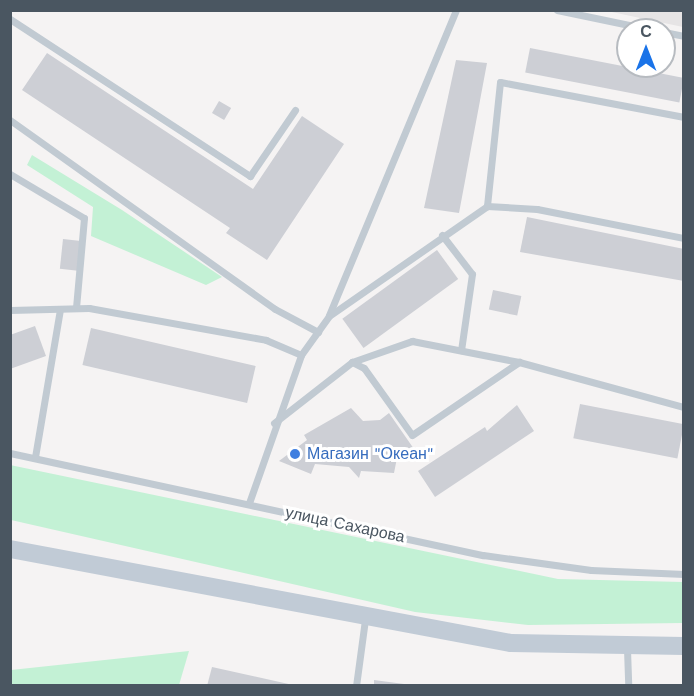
<!DOCTYPE html>
<html>
<head>
<meta charset="utf-8">
<style>
  body { margin:0 }
  #map { position:relative; width:694px; height:696px; overflow:hidden; background:#f5f3f3; font-family:"Work Sans",sans-serif }
  div>[style] { position:absolute }
  .education>* { inset:0; background:#e6e4e5 }
  .green>* { inset:0; background:#c3f1d5 }
  .building>* { inset:0; background:#cdcfd5; transform-origin:0 0 }
  .lane>* { height:7px; margin:-3.5px; padding:0 3.5px; transform-origin:3.5px; border-radius:3.5px; background:#c1cad2 }
  .secondary>* { height:18px; margin:-9px; padding:0 9px; transform-origin:9px; border-radius:9px; background:#c1cbd6 }
  .dots>* { width:16px; height:16px; translate:-50% -50%; box-sizing:border-box; border:3px solid #fff; border-radius:50% }
  span { translate:-50% -50%; white-space:nowrap; text-align:center; line-height:1.15; -webkit-text-stroke:6px #fff; paint-order:stroke }
  .shop-label { font-size:16px; color:#366cbe }
  .left { translate:0 -50%; text-align:left }
  .street-label { font-size:16px; color:#4a5661 }
  .frame { position:absolute; inset:0; border:12px solid #4a5661; pointer-events:none }
  .north { position:absolute; left:616px; top:18px; width:60px; height:60px; box-sizing:border-box; background:#fff; border:2px solid #b7bbc0; border-radius:50%; rotate:0deg; font-size:16px; font-weight:700; line-height:24px; text-align:center; color:#4a5661 }
  .north::after { content:''; display:block; margin:auto; width:21px; height:27px; background:#1a73e8; clip-path:polygon(50% 0,100% 100%,50% 72%,0 100%) }
</style>
</head>
<body>
<div id="map">
  <div class="education">
    <div style="clip-path:polygon(607px 11px,683px 11px,683px 27px)"></div>
  </div>
  <div class="green">
    <div style="clip-path:polygon(32px 155px,122px 210px,222px 277px,206px 285px,91px 236px,93px 207px,27px 165px)"></div>
    <div style="clip-path:polygon(10px 465px,558px 579px,683px 582px,683px 623px,528px 625px,415px 612px,11px 520px)"></div>
    <div style="clip-path:polygon(189px 651px,179px 685px,11px 685px,11px 670px)"></div>
  </div>
  <div class="building">
    <div style="left:530px;top:48px;width:157px;height:25px;rotate:11deg"></div>
    <div style="clip-path:polygon(47px 53px,253px 189px,302px 116px,344px 144px,267px 260px,226px 233px,230px 228px,22px 90px)"></div>
    <div style="clip-path:polygon(456px 60px,487px 63px,459px 213px,424px 208px)"></div>
    <div style="left:219px;top:101px;width:14px;height:14px;rotate:30deg"></div>
    <div style="clip-path:polygon(527px 217px,684px 249px,684px 281px,520px 252px)"></div>
    <div style="left:63px;top:239px;width:18px;height:30px;rotate:6deg"></div>
    <div style="left:437px;top:250px;width:36px;height:117px;rotate:54deg"></div>
    <div style="left:493px;top:290px;width:29px;height:20px;rotate:12deg"></div>
    <div style="clip-path:polygon(35px 326px,46px 356px,10px 369px,10px 335px)"></div>
    <div style="left:91px;top:328px;width:169px;height:38px;rotate:13deg"></div>
    <div style="left:580px;top:404px;width:106px;height:35px;rotate:11deg"></div>
    <div style="clip-path:polygon(517px 405px,534px 431px,435px 497px,418px 471px,485px 427px,487px 431px)"></div>
    <div style="clip-path:polygon(351px 408px,363px 421px,380px 420px,389px 413px,414px 449px,397px 458px,394px 473px,361px 471px,359px 478px,349px 467px,315px 464px,311px 474px,279px 461px,307px 440px,304px 435px)"></div>
    <div style="clip-path:polygon(212px 667px,293px 685px,293px 686px,207px 686px)"></div>
    <div style="clip-path:polygon(374px 680px,404px 684px,404px 686px,374px 686px)"></div>
  </div>
  <div class="lane">
    <div style="left:557px;top:10px;width:98px;rotate:11.8deg"></div>
    <div style="left:10px;top:19px;width:287px;rotate:33.2deg"></div>
    <div style="left:250px;top:176px;width:80px;rotate:-55.7deg"></div>
    <div style="left:664px;top:32px;width:20px;rotate:11deg"></div>
    <div style="left:684px;top:117px;width:187px;rotate:-169.2deg"></div>
    <div style="left:500px;top:82px;width:125px;rotate:96deg"></div>
    <div style="left:487px;top:206px;width:50px;rotate:3.4deg"></div>
    <div style="left:537px;top:209px;width:150px;rotate:11.2deg"></div>
    <div style="left:10px;top:120px;width:325px;rotate:35.5deg"></div>
    <div style="left:275px;top:309px;width:49px;rotate:28.1deg"></div>
    <div style="left:10px;top:174px;width:86px;rotate:30.7deg"></div>
    <div style="left:84px;top:218px;width:90px;rotate:95.1deg"></div>
    <div style="left:442px;top:235px;width:49px;rotate:52.4deg"></div>
    <div style="left:472px;top:274px;width:77px;rotate:98.2deg"></div>
    <div style="left:10px;top:310px;width:79px;rotate:-1.5deg"></div>
    <div style="left:89px;top:308px;width:180px;rotate:10.2deg"></div>
    <div style="left:266px;top:340px;width:38px;rotate:23deg"></div>
    <div style="left:329px;top:315px;width:330px;rotate:-67.4deg"></div>
    <div style="left:352px;top:362px;width:64px;rotate:-19.3deg"></div>
    <div style="left:412px;top:341px;width:109px;rotate:11.1deg"></div>
    <div style="left:274px;top:423px;width:99px;rotate:-38deg"></div>
    <div style="left:352px;top:362px;width:13px;rotate:27deg"></div>
    <div style="left:364px;top:368px;width:82px;rotate:54.4deg"></div>
    <div style="left:412px;top:435px;width:130px;rotate:-34.3deg"></div>
    <div style="left:519px;top:362px;width:171px;rotate:15.3deg"></div>
    <div style="left:10px;top:453px;width:484px;rotate:12.2deg"></div>
    <div style="left:483px;top:555px;width:109px;rotate:7.9deg"></div>
    <div style="left:591px;top:570px;width:93px;rotate:2.5deg"></div>
    <div style="left:35px;top:457px;width:150px;rotate:-80.4deg"></div>
    <div style="left:249px;top:503px;width:157px;rotate:-70.6deg"></div>
    <div style="left:301px;top:355px;width:48px;rotate:-54.3deg"></div>
    <div style="left:329px;top:316px;width:193px;rotate:-34.8deg"></div>
    <div style="left:627px;top:649px;width:37px;rotate:88deg"></div>
    <div style="left:356px;top:686px;width:68px;rotate:-82.3deg"></div>
  </div>
  <div class="secondary">
    <div style="left:10px;top:549px;width:510px;rotate:10.63deg"></div>
    <div style="left:511px;top:643px;width:173px;rotate:1deg"></div>
  </div>
  <div class="dots">
    <div style="left:295px;top:454px;background:#3f7fe0"></div>
  </div>
  <div class="shop-label">
    <span class="left" style="left:307px;top:454px">Магазин "Океан"</span>
  </div>
  <div class="street-label">
    <span style="left:345px;top:525px;rotate:12deg">улица Сахарова</span>
  </div>
  <div class="frame"></div>
  <div class="north">С</div>
</div>
</body>
</html>
